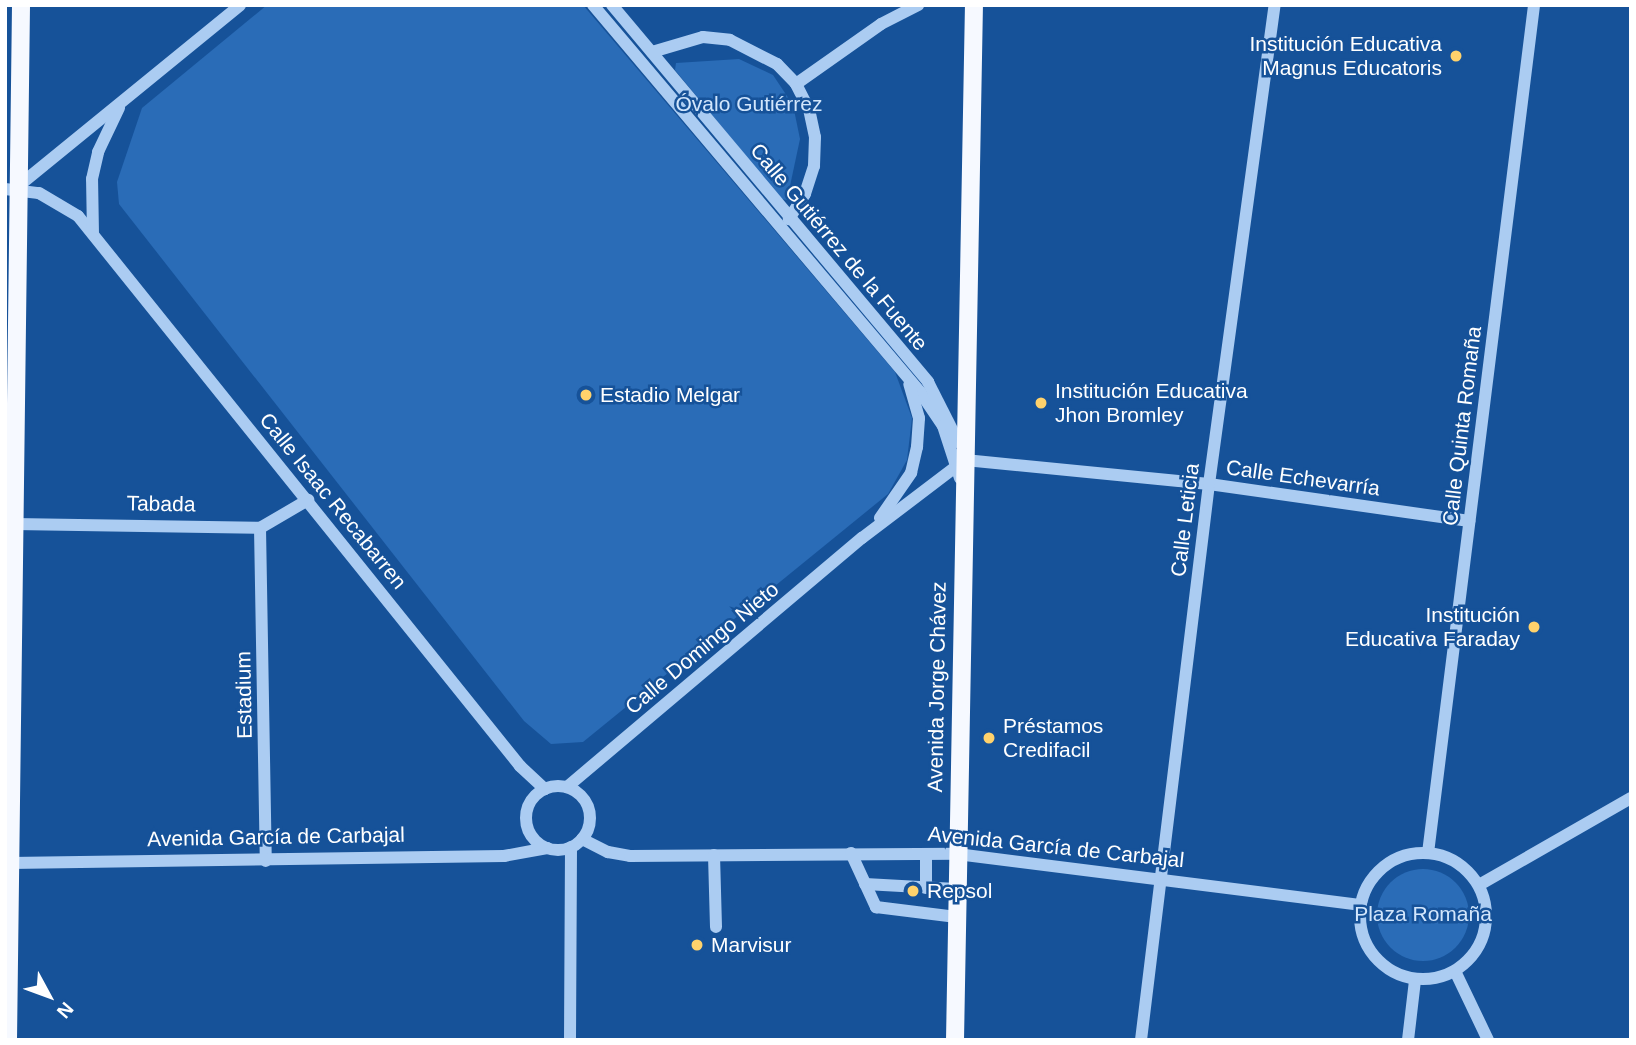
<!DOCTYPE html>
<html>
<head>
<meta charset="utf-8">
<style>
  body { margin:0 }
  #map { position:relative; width:1636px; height:1045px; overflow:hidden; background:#165299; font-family:Arial,sans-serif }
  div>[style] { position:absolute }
  .green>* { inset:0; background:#2a6cb7 }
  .round { border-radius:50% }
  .minor>* { height:12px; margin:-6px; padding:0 6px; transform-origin:6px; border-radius:6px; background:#abccf2 }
  .minor>.ring { margin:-6px; padding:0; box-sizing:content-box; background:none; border:12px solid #abccf2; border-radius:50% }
  .major>* { height:18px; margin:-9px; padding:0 9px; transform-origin:9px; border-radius:9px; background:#f6f9ff }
  .dots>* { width:19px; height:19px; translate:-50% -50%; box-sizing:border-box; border:4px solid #165299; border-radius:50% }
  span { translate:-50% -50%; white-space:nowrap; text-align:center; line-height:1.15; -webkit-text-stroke:5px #165299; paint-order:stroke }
  .poi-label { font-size:21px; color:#fff }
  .right { translate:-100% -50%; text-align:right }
  .left { translate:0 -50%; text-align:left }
  .park-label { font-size:21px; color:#d2e6fc }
  .street-label { font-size:21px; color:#fff }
  .frame { position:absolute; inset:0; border:7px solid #fff; pointer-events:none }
  .north { position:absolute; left:14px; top:961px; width:70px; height:70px; -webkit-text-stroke:5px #165299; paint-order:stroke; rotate:131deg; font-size:19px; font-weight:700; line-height:28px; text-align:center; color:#fff }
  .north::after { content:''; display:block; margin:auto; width:24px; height:32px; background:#fff; clip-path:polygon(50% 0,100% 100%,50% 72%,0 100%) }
</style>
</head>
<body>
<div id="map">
  <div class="green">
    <div style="clip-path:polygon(267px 5px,583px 5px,895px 372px,912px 418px,907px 460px,888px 494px,583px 742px,551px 744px,524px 721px,119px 204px,117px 182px,142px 108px)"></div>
    <div style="clip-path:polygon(739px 59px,773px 75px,793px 105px,800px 139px,787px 200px,781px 199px,675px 70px,676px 63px)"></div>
    <div class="round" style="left:1377px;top:869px;width:92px;height:92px"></div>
  </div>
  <div class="minor">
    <div style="left:593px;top:5px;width:507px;rotate:49.8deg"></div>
    <div style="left:920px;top:392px;width:41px;rotate:55.9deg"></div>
    <div style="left:943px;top:426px;width:55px;rotate:71.9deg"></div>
    <div style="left:612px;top:5px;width:492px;rotate:50deg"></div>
    <div style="left:928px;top:382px;width:68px;rotate:63.1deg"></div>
    <div style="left:652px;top:52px;width:53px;rotate:-16.4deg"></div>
    <div style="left:703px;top:37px;width:27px;rotate:6deg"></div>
    <div style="left:730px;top:40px;width:53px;rotate:27.1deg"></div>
    <div style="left:777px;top:64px;width:28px;rotate:46deg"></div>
    <div style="left:796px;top:84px;width:28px;rotate:63deg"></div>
    <div style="left:809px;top:109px;width:29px;rotate:78deg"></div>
    <div style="left:815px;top:137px;width:29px;rotate:92deg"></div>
    <div style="left:814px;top:166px;width:29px;rotate:108deg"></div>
    <div style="left:805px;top:194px;width:30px;rotate:123deg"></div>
    <div style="left:796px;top:84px;width:104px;rotate:-35.2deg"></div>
    <div style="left:881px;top:24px;width:42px;rotate:-27.2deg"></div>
    <div style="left:16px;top:188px;width:289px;rotate:-39.2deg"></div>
    <div style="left:5px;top:189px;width:34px;rotate:7deg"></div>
    <div style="left:39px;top:193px;width:45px;rotate:30.5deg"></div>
    <div style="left:78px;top:216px;width:706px;rotate:51.21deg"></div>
    <div style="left:520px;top:766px;width:34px;rotate:43deg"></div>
    <div style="left:93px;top:234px;width:55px;rotate:-91deg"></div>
    <div style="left:92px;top:179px;width:28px;rotate:-77deg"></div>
    <div style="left:98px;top:152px;width:49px;rotate:-64.5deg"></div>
    <div style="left:965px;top:460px;width:245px;rotate:5.6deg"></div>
    <div style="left:1209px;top:484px;width:263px;rotate:8.1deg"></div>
    <div style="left:880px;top:518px;width:55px;rotate:-55.4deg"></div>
    <div style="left:911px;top:473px;width:27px;rotate:-77deg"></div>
    <div style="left:917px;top:447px;width:29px;rotate:-86deg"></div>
    <div style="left:919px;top:418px;width:35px;rotate:-106deg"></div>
    <div style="left:14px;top:524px;width:246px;rotate:0.9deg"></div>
    <div style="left:260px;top:528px;width:56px;rotate:-30.3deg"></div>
    <div style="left:260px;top:528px;width:333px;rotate:89deg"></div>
    <div class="ring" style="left:526px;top:786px;width:52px;height:52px"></div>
    <div style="left:567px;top:787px;width:386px;rotate:-40.2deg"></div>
    <div style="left:862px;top:538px;width:126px;rotate:-37.2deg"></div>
    <div style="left:582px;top:839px;width:29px;rotate:27deg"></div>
    <div style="left:608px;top:852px;width:22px;rotate:10deg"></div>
    <div style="left:630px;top:856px;width:327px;rotate:-0.4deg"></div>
    <div style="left:957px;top:854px;width:406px;rotate:7.2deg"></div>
    <div class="ring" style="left:1360px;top:853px;width:114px;height:114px"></div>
    <div style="left:851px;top:853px;width:60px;rotate:65.2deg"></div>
    <div style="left:876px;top:907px;width:81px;rotate:7.1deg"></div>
    <div style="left:1428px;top:853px;width:855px;rotate:-82.87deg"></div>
    <div style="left:714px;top:855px;width:72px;rotate:88.4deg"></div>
    <div style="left:10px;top:863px;width:494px;rotate:-0.8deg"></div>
    <div style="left:504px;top:856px;width:44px;rotate:-10.5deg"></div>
    <div style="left:865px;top:884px;width:91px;rotate:3.1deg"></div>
    <div style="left:1479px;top:885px;width:175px;rotate:-29.8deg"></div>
    <div style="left:926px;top:888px;width:34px;rotate:-90deg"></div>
    <div style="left:1455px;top:971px;width:76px;rotate:64.4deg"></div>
    <div style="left:570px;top:1040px;width:193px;rotate:-89.7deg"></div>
    <div style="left:1141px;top:1040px;width:560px;rotate:-83.03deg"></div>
    <div style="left:1209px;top:484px;width:484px;rotate:-82.2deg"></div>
    <div style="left:1408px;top:1040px;width:60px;rotate:-83.3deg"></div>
  </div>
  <div class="major">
    <div style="left:8px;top:1040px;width:1035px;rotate:-89.28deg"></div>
    <div style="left:955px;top:1040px;width:1035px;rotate:-88.95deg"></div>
  </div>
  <div class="dots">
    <div style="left:1456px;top:56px;background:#ffd26c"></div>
    <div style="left:586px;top:395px;background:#ffd26c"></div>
    <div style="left:1041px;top:403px;background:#ffd26c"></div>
    <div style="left:1534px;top:627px;background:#ffd26c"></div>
    <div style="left:989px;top:738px;background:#ffd26c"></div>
    <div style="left:913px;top:891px;background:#ffd26c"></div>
    <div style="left:697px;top:945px;background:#ffd26c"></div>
  </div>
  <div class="poi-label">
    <span class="right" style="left:1442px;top:56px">Institución Educativa<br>Magnus Educatoris</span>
    <span class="left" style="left:1055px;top:403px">Institución Educativa<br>Jhon Bromley</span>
    <span class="left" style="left:600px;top:395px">Estadio Melgar</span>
    <span class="right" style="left:1520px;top:627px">Institución<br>Educativa Faraday</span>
    <span class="left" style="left:1003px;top:738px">Préstamos<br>Credifacil</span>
    <span class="left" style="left:927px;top:891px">Repsol</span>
    <span class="left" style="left:711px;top:945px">Marvisur</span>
  </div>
  <div class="park-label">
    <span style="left:749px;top:104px">Óvalo Gutiérrez</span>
    <span style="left:1423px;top:914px">Plaza Romaña</span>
  </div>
  <div class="street-label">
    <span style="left:839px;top:247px;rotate:50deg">Calle Gutiérrez de la Fuente</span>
    <span style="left:1462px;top:426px;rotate:-83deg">Calle Quinta Romaña</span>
    <span style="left:1303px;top:478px;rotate:8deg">Calle Echevarría</span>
    <span style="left:333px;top:501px;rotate:51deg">Calle Isaac Recabarren</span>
    <span style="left:161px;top:504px;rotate:1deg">Tabada</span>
    <span style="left:1185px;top:520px;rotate:-83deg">Calle Leticia</span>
    <span style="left:702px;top:648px;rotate:-40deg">Calle Domingo Nieto</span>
    <span style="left:937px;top:687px;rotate:-89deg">Avenida Jorge Chávez</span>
    <span style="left:244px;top:695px;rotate:-91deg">Estadium</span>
    <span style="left:276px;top:837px;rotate:-1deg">Avenida García de Carbajal</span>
    <span style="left:1056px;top:847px;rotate:6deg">Avenida García de Carbajal</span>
  </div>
  <div class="frame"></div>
  <div class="north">N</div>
</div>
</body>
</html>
